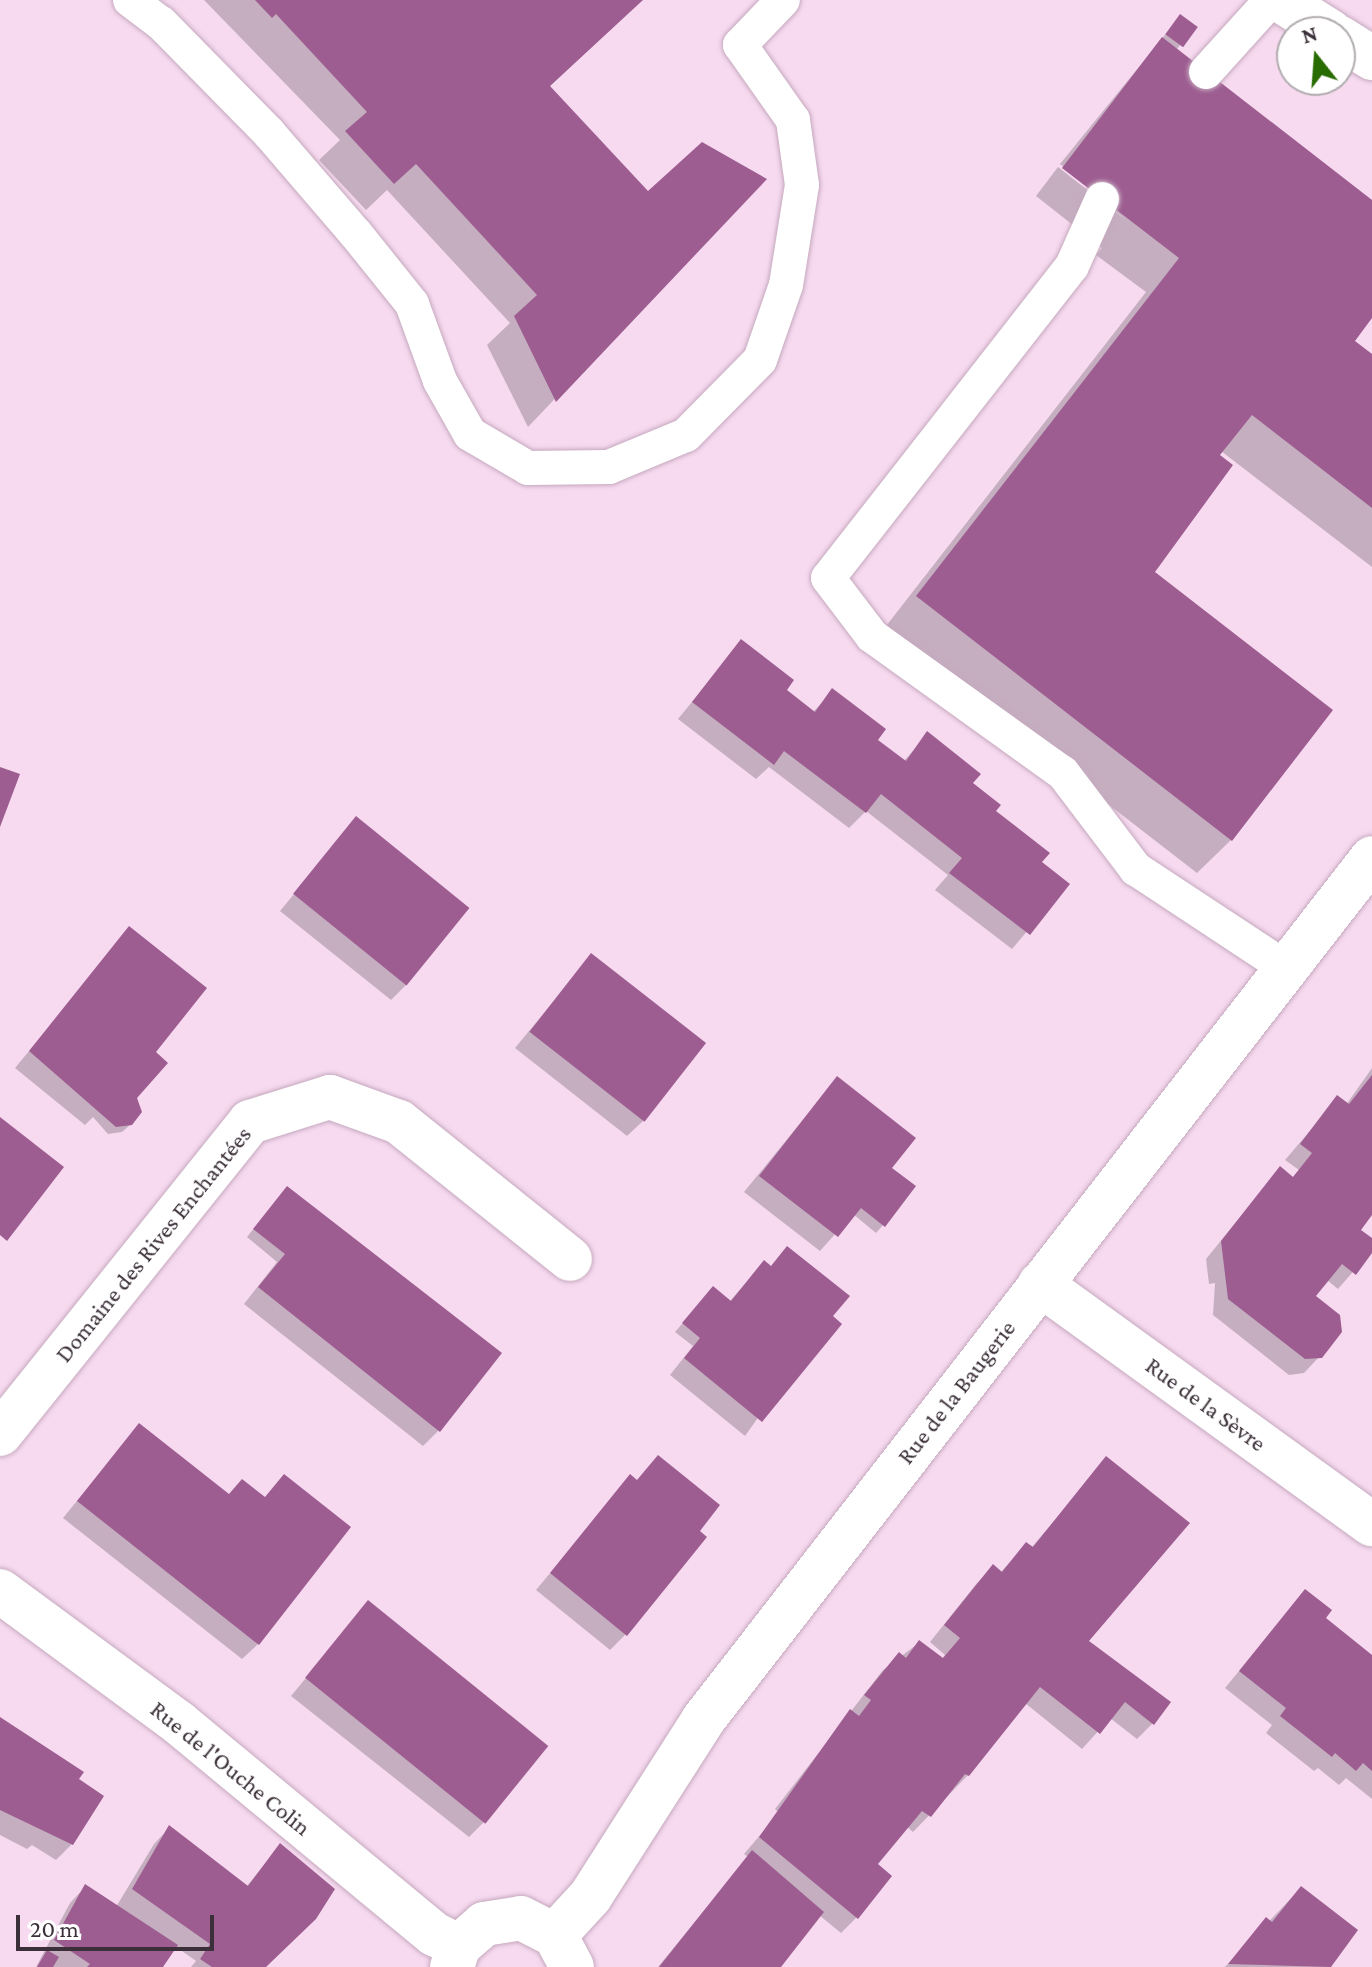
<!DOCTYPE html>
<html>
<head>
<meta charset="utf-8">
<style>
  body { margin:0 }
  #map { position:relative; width:1372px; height:1967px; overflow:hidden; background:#f7daf0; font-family:"Crimson Pro",serif }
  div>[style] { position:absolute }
  .shadow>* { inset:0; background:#0003 }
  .building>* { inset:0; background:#9d5d91; transform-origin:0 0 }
  .roads { filter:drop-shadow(0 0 2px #c5a9be) drop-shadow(0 0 2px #c5a9be) }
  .service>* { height:34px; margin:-17px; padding:0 17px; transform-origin:17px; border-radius:17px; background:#fff }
  .minor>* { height:44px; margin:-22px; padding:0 22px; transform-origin:22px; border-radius:22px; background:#fff }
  span { translate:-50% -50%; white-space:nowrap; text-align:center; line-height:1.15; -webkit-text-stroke:8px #fff; paint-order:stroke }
  .street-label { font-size:24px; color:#3b3039 }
  .north { position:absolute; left:1276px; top:16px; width:80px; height:80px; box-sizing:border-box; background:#fff; border:2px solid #b1acb0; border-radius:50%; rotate:343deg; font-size:22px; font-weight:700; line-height:32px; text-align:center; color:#3b3039 }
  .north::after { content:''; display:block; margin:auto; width:28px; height:36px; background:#296c02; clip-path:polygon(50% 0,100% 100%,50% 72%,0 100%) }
  .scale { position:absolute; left:16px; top:1915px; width:198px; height:36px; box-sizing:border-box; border:4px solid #3b3039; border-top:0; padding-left:10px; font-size:24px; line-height:28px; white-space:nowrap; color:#3b3039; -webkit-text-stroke:6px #fff; paint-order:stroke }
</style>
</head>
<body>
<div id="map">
  <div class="shadow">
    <div style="clip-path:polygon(204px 0,642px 0,549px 87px,647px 194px,764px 179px,528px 427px,487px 345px,510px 323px,387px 190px,366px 210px,319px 160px,340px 140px)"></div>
    <div style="clip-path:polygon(1173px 25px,1195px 28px,1176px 50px,1372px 202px,1372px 315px,1352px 341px,1372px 357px,1372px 567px,1221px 451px,1152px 573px,1231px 840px,1197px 873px,883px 630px,1146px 292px,1096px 255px,1102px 248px,1036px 196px,1058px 167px,1126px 220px,1060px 164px)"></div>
    <div style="clip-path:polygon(741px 642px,784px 691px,812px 713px,833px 691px,875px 740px,903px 762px,928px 734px,1039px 863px,1067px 884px,1012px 949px,935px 890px,948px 875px,866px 811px,849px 828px,769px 767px,756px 779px,678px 719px)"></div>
    <div style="clip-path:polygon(356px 819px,407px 984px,391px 1000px,280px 911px)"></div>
    <div style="clip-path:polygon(130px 929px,146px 1062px,131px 1124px,122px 1132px,108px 1134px,93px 1117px,85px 1125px,15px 1068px)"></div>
    <div style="clip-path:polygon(591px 956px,643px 1121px,627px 1136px,515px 1048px)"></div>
    <div style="clip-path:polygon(1372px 1068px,1372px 1212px,1359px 1230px,1372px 1240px,1372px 1250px,1338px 1289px,1327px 1280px,1314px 1296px,1320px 1356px,1304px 1373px,1289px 1375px,1213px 1315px,1215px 1283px,1209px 1284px,1206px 1259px,1250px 1205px,1292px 1178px,1299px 1170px,1285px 1160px,1338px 1098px,1346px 1105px)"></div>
    <div style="clip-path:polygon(837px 1078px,883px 1176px,883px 1225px,876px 1233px,853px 1214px,820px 1251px,744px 1192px)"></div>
    <div style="clip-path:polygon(279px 1197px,439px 1430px,423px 1446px,244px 1304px,277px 1262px,247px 1237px)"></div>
    <div style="clip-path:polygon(764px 1263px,830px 1316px,745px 1436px,670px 1375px,693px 1346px,675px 1332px,705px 1297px,729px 1302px)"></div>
    <div style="clip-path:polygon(139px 1425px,258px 1644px,242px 1659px,63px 1518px)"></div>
    <div style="clip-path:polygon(1107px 1459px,1086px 1641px,1153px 1723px,1137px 1739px,1110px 1718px,1082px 1749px,1025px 1703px,968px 1775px,913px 1832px,906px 1826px,876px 1864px,857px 1917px,841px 1933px,819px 1915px,779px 1967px,658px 1967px,748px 1857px,744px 1854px,779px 1813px,775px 1809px,883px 1670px,920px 1642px,942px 1659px,945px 1655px,930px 1642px,977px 1583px,993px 1567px,1000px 1573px,1026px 1544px,1031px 1548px)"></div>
    <div style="clip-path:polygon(630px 1477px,626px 1634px,610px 1650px,536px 1590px)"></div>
    <div style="clip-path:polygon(1305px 1591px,1323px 1618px,1372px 1657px,1372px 1799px,1346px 1778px,1339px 1785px,1318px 1768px,1314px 1771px,1266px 1733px,1272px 1725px,1225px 1688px)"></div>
    <div style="clip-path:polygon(368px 1603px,485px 1821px,469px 1837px,291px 1696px)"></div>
    <div style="clip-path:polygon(0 1721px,76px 1780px,72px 1844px,56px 1860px,32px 1845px,27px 1849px,0 1835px)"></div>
    <div style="clip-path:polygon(169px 1828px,246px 1887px,280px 1846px,263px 1967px,191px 1967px,196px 1961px,175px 1946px,161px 1967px,36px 1967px,70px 1903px,85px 1887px,116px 1907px,154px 1844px)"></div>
    <div style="clip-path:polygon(1301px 1888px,1355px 1931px,1328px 1967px,1225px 1967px)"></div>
  </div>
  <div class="building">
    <div style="clip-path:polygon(255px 0,643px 0,550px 86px,648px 191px,702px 142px,767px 179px,556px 402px,514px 316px,537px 295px,416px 164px,394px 184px,345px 131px,367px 112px,276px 14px,272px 18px)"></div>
    <div style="left:1180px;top:14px;width:22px;height:25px;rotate:36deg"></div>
    <div style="clip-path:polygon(1162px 37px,1372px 200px,1372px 318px,1355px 341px,1372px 354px,1372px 508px,1252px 415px,1220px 455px,1233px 465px,1155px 572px,1333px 710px,1232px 841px,916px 596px,1179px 258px,1062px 168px)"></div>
    <div style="clip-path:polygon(741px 639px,794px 680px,787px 690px,815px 712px,832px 688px,886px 729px,878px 740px,906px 761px,927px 731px,981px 774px,973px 783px,1001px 805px,996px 811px,1050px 853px,1042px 862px,1070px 884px,1030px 935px,949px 873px,962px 858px,881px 794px,866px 813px,784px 751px,774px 765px,692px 702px)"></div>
    <div style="clip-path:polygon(0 767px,20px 774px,0 827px)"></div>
    <div style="left:356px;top:816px;width:146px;height:100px;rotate:39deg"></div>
    <div style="clip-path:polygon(129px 926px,207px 988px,156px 1052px,168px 1063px,137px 1098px,142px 1112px,132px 1125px,116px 1127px,29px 1051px)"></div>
    <div style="left:591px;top:953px;width:146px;height:100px;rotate:38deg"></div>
    <div style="clip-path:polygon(1372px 1075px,1372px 1215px,1361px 1230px,1372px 1238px,1372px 1253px,1356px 1275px,1342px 1264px,1316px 1296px,1340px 1315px,1342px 1332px,1322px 1358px,1305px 1359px,1228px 1299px,1221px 1241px,1280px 1166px,1293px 1177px,1312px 1153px,1300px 1144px,1337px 1095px,1349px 1104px)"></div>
    <div style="clip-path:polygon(837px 1076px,916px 1138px,892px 1168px,916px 1186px,885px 1227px,861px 1208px,838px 1237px,759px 1176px)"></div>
    <div style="clip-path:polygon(0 1117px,64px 1167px,7px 1241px,0 1235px)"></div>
    <div style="clip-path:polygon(287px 1186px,502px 1353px,440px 1432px,258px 1287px,285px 1254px,253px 1229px)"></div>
    <div style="clip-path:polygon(787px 1246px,850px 1296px,833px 1316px,842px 1324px,762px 1422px,684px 1358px,700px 1338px,682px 1323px,713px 1286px,731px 1301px,764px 1260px,771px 1266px)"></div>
    <div style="clip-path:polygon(139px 1423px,229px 1494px,242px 1479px,265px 1497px,284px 1474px,351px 1527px,259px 1645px,77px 1501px)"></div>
    <div style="clip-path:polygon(658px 1455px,720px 1505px,700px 1531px,707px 1537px,627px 1636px,550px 1573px,630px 1474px,637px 1480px)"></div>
    <div style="clip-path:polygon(1106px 1456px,1190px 1523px,1089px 1641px,1171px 1702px,1154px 1725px,1125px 1702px,1100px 1734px,1040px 1687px,969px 1776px,965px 1774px,931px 1817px,922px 1811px,878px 1864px,892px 1876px,858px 1919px,759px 1837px,850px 1709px,859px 1716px,871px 1700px,864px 1695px,899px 1652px,906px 1658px,919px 1640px,943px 1658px,960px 1638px,944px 1625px,993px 1564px,1002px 1572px,1026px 1542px,1033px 1547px)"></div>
    <div style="clip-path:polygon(1305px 1589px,1332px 1610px,1326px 1618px,1372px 1655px,1372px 1771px,1363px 1763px,1356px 1771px,1335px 1753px,1332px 1757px,1280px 1716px,1286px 1708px,1239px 1671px)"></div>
    <div style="left:368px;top:1600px;width:232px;height:100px;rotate:39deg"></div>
    <div style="clip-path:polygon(0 1717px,84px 1772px,79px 1779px,104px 1796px,73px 1845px,0 1810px)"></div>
    <div style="clip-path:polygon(169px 1825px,248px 1886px,280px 1843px,335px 1889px,316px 1919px,266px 1967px,212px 1967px,200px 1959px,210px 1944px,132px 1889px)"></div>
    <div style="clip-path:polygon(752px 1850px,824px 1912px,781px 1967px,659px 1967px)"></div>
    <div style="clip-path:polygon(85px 1884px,178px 1945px,163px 1967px,87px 1967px,90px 1964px,54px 1940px)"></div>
    <div style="clip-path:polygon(1301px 1886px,1358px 1930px,1331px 1967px,1228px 1964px,1266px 1917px,1272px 1922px)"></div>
    <div style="clip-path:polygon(47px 1950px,59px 1957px,53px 1967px,37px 1967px)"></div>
  </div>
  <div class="roads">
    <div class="service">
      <div style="left:130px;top:0;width:39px;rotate:37deg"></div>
      <div style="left:161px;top:23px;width:154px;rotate:45.5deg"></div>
      <div style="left:269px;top:133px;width:133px;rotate:49.3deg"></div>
      <div style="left:356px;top:234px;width:90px;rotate:51.3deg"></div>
      <div style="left:412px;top:304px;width:82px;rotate:70deg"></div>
      <div style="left:440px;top:381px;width:61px;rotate:60.5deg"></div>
      <div style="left:470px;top:434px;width:67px;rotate:30.4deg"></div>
      <div style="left:528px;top:468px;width:81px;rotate:-0.7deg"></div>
      <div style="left:609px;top:467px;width:83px;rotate:-22.6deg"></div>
      <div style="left:686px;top:435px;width:105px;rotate:-45.4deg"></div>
      <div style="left:760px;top:360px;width:79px;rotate:-70.9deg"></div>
      <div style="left:786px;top:285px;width:101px;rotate:-80.9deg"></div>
      <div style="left:802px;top:185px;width:66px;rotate:-97.9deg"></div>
      <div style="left:793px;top:120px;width:92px;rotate:-125.2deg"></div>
      <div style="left:740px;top:45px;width:62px;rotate:-46.3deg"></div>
      <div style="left:1206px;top:72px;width:97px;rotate:-47.9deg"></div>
      <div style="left:1102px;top:199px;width:73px;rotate:114.1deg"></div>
      <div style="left:1072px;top:266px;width:396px;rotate:128deg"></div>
      <div style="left:828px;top:578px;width:73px;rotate:52.8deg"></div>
      <div style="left:872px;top:636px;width:235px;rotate:35.7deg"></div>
      <div style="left:1063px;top:773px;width:121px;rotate:52.8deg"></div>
      <div style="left:1136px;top:869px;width:180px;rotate:33.4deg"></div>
    </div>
    <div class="minor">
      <div style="left:1280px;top:0;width:60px;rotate:32.1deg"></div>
      <div style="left:1340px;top:38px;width:38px;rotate:32deg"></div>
      <div style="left:1040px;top:1284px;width:410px;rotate:35.9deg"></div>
      <div style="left:0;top:1434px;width:400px;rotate:-51.3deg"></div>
      <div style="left:250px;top:1122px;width:84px;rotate:-17.4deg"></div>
      <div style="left:330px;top:1097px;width:73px;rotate:19.9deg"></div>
      <div style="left:399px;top:1122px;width:219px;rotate:38.7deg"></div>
      <div style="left:0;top:1591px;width:222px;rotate:36.4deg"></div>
      <div style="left:179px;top:1723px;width:331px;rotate:39.6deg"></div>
      <div style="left:434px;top:1934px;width:28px;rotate:26deg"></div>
      <div style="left:555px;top:1935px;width:52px;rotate:-47.4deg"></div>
      <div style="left:590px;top:1897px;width:210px;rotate:-57.4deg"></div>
      <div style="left:703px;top:1720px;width:1091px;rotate:-52.18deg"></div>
      <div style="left:452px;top:1967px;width:22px;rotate:-72deg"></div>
      <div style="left:459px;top:1946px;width:33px;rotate:-41deg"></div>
      <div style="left:484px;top:1924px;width:37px;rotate:-9deg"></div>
      <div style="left:521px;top:1918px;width:38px;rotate:27deg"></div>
      <div style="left:555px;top:1935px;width:36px;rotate:62deg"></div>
    </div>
  </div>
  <div class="street-label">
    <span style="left:153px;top:1244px;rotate:-51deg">Domaine des Rives Enchantées</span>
    <span style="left:956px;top:1392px;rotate:-52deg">Rue de la Baugerie</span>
    <span style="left:1206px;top:1404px;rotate:36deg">Rue de la Sèvre</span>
    <span style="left:231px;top:1768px;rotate:39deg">Rue de l'Ouche Colin</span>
  </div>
  <div class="north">N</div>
  <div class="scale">20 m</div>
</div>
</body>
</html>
